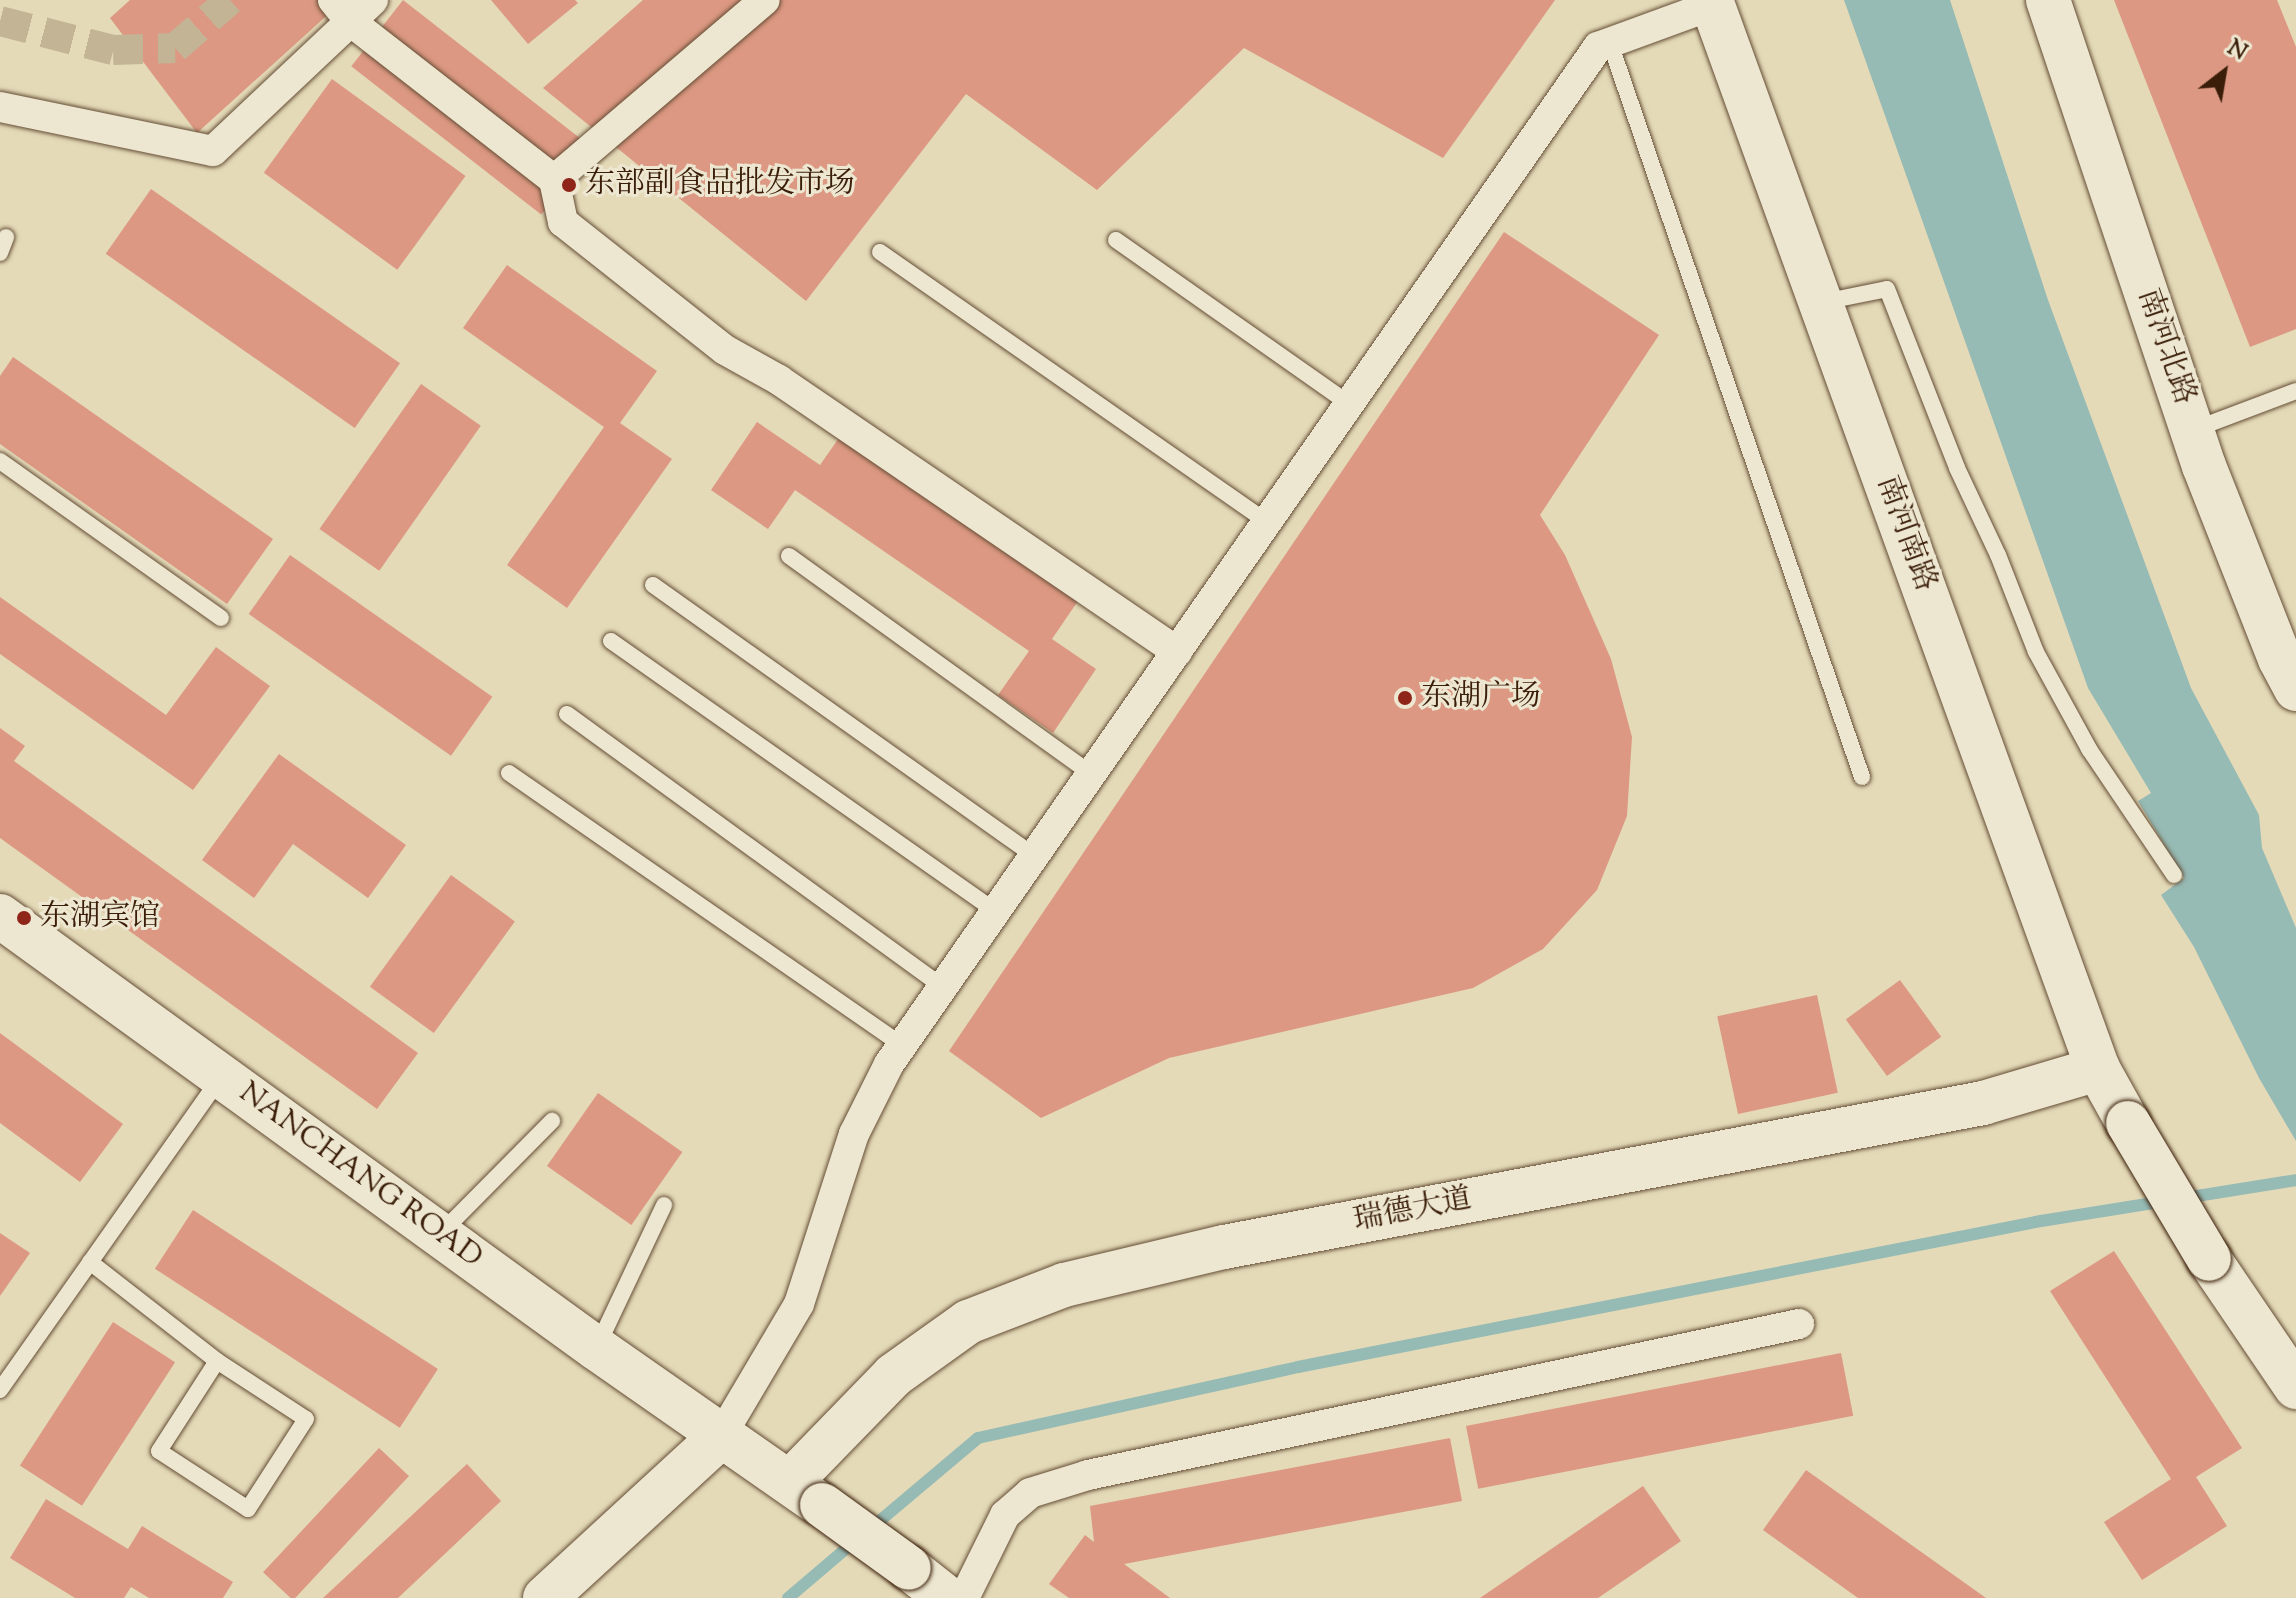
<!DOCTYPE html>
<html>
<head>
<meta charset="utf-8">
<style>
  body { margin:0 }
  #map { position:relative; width:2296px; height:1598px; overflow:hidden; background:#e4dab8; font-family:"Sorts Mill Goudy","Noto Serif SC",serif }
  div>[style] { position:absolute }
  .water>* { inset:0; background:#96bab4 }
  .stream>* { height:12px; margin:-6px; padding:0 6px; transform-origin:6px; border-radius:6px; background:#96bab4 }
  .building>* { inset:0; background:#dc9882; transform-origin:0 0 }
  .street-tunnel>* { height:30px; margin-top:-15px; transform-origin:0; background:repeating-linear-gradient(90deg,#c2b495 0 30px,transparent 0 45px) }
  .roads { filter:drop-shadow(0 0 2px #654d35) drop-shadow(0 0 2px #654d35) }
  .lane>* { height:16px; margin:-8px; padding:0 8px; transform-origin:8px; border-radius:8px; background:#ede7d1 }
  .street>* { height:30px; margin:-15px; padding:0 15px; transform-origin:15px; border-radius:15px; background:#ede7d1 }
  .secondary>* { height:44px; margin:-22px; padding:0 22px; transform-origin:22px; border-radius:22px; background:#ede7d1 }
  .bridges { filter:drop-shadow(0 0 2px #3b1e09) drop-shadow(0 0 2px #3b1e09) }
  .secondary-bridge>* { height:44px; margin:-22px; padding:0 22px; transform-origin:22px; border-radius:22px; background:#ede7d1 }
  .dots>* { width:22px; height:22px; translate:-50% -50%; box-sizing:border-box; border:4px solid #ede7d1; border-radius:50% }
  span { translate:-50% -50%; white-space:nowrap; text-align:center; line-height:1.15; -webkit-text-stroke:6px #ede7d1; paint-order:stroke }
  .poi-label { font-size:30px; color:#3b1e09 }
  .left { translate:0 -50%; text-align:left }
  .street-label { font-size:30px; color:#3b1e09 }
  .north { position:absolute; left:2184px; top:32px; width:80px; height:80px; -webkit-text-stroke:6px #ede7d1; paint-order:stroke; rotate:31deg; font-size:22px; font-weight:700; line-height:32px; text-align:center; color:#3b1e09 }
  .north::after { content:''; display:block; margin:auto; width:28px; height:36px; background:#3b1e09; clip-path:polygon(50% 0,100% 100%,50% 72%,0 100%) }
</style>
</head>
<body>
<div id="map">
  <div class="water">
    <div style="clip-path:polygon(1844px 0,1950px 0,2048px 300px,2191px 688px,2259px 815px,2262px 848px,2296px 928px,2296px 1141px,2259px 1078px,2194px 947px,2161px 895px,2184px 878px,2138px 801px,2151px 793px,2088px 688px)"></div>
  </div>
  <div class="stream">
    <div style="left:870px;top:1529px;width:141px;rotate:-40.1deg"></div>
    <div style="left:978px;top:1438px;width:328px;rotate:-12.5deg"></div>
    <div style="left:1298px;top:1367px;width:757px;rotate:-11.12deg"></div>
    <div style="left:2041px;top:1221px;width:258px;rotate:-9.1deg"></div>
    <div style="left:788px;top:1598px;width:88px;rotate:-40.4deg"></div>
  </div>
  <div class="building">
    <div style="clip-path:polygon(130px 0,344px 0,197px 133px,110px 18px)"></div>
    <div style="left:403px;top:0;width:241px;height:84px;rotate:38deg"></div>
    <div style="clip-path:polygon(491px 0,575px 0,578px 3px,528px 44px)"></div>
    <div style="clip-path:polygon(643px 0,1555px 0,1443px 158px,1244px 48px,1097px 190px,966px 94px,806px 301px,543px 88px)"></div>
    <div style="clip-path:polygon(2114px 0,2277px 0,2296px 47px,2296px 329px,2250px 347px)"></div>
    <div style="left:332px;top:79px;width:165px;height:116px;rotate:36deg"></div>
    <div style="left:151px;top:189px;width:304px;height:79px;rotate:35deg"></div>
    <div style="clip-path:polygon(1504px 232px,1659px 335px,1540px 515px,1565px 555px,1611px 659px,1632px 737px,1627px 816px,1597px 890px,1543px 949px,1473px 988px,1169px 1058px,1041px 1118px,949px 1051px)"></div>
    <div style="clip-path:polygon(507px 265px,657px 371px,620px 423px,672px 459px,567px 608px,507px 565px,604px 427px,463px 328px)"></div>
    <div style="clip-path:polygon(13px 357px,273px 539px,227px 604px,0 444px,0 376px)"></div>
    <div style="left:421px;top:384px;width:73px;height:177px;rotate:35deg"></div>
    <div style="clip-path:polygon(757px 422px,820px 465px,841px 435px,1080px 598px,1052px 639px,1096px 669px,1053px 733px,998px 695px,1029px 651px,795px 490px,768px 529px,711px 490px)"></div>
    <div style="left:290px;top:555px;width:247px;height:72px;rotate:35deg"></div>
    <div style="clip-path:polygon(0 597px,166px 715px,216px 647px,270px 686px,193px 790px,0 654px)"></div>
    <div style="clip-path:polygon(0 728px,25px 746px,14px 761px,418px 1053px,377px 1109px,0 838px)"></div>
    <div style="clip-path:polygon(279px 754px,406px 845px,368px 898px,293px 844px,254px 898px,202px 860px)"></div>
    <div style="left:451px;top:875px;width:79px;height:138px;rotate:36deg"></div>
    <div style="left:1900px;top:980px;width:70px;height:67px;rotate:54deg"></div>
    <div style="left:1817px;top:995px;width:100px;height:102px;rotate:78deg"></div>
    <div style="clip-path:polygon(0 1033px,123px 1124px,80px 1182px,0 1123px)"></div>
    <div style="left:598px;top:1093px;width:103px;height:89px;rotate:35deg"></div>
    <div style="left:193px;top:1210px;width:292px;height:70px;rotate:33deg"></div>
    <div style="clip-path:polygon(0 1233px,30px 1253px,0 1296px)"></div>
    <div style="clip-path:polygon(2114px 1251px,2242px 1448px,2196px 1477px,2227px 1526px,2142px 1580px,2104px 1522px,2171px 1479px,2050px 1291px)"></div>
    <div style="left:113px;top:1322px;width:74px;height:171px;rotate:33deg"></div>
    <div style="left:1841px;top:1353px;width:64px;height:382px;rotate:79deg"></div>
    <div style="clip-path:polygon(1450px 1438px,1462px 1501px,1124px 1564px,1170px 1598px,1069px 1598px,1049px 1584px,1085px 1535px,1094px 1542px,1090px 1506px)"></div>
    <div style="left:379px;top:1448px;width:41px;height:170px;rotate:43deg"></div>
    <div style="clip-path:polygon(467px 1464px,501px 1501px,398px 1598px,323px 1598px)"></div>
    <div style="clip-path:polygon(1806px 1470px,1986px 1598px,1858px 1598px,1763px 1530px)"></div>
    <div style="clip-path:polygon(1643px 1486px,1681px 1541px,1598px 1598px,1480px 1598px)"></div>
    <div style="clip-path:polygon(46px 1499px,128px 1549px,142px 1526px,233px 1582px,223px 1598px,149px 1598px,131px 1587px,124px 1598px,75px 1598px,10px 1558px)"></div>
  </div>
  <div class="street-tunnel">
    <div style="left:0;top:21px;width:117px;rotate:14.4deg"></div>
    <div style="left:113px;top:50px;width:62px;rotate:-1.8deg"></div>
    <div style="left:175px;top:48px;width:73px;rotate:-41.1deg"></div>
  </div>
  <div class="roads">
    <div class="lane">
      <div style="left:1610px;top:43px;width:776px;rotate:71.05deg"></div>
      <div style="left:1116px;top:240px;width:285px;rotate:35.1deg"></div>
      <div style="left:880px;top:252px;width:472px;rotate:34.9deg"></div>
      <div style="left:0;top:253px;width:17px;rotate:-69deg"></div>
      <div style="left:1823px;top:302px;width:65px;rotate:-11.5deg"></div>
      <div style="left:1887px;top:289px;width:192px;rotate:68.6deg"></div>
      <div style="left:1957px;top:468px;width:96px;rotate:64.8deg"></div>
      <div style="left:1998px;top:555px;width:104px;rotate:68.6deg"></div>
      <div style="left:2036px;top:652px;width:111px;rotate:61.3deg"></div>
      <div style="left:2089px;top:749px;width:152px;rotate:56deg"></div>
      <div style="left:2193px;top:430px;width:110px;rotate:-20.7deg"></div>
      <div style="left:0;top:461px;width:271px;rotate:35.4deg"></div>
      <div style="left:789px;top:556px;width:372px;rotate:35.8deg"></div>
      <div style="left:653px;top:585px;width:468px;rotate:35.4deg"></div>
      <div style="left:611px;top:641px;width:471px;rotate:35.1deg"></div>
      <div style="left:567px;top:714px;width:465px;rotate:36deg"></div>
      <div style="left:509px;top:773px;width:478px;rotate:34.7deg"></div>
      <div style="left:441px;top:1233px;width:158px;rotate:-45.3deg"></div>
      <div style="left:90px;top:1262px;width:161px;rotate:37.9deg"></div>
      <div style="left:217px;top:1361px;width:106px;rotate:33.1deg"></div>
      <div style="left:306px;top:1419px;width:107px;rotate:122.8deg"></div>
      <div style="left:248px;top:1509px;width:106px;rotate:-146.9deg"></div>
      <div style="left:159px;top:1451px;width:107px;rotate:-57.2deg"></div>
      <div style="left:597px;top:1347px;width:157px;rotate:-64.7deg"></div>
      <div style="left:0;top:1390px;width:383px;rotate:-54.8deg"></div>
    </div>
    <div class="street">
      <div style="left:333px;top:0;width:27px;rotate:51deg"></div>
      <div style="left:350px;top:21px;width:259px;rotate:37.9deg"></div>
      <div style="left:554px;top:180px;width:43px;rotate:77.9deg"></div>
      <div style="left:563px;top:222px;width:206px;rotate:38.3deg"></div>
      <div style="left:725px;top:350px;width:62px;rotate:29.1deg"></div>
      <div style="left:779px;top:380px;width:482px;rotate:34.3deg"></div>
      <div style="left:0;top:107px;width:217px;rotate:11.7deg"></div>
      <div style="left:213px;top:151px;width:220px;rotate:-43.3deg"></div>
      <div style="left:554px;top:180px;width:277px;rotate:-40.5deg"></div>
      <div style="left:721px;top:1436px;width:153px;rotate:-59.4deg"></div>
      <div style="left:799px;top:1304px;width:179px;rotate:-72.1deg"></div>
      <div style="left:854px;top:1134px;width:78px;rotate:-63.4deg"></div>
      <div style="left:889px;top:1064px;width:1240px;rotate:-55.12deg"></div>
      <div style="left:1598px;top:47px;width:122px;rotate:-20.1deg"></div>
      <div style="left:964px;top:1598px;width:93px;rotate:-63.7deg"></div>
      <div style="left:1005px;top:1515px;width:33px;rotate:-41deg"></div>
      <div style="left:1030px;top:1493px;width:61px;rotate:-17.2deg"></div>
      <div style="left:1088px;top:1475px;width:727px;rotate:-11.99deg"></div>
    </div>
    <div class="secondary">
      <div style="left:1711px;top:0;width:1137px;rotate:70.1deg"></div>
      <div style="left:2098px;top:1069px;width:62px;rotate:60.9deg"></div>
      <div style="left:2048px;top:0;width:491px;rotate:71.5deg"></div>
      <div style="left:2204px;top:466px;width:207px;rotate:68.5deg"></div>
      <div style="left:2280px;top:659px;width:34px;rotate:62deg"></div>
      <div style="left:0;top:916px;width:736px;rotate:35.94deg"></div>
      <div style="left:596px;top:1348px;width:266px;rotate:34.9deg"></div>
      <div style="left:2209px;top:1259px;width:155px;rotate:55.8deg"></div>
      <div style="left:790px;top:1482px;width:149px;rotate:-45.8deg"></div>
      <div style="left:894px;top:1375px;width:91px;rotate:-35.6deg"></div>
      <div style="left:968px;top:1322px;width:103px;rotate:-21.1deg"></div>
      <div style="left:1064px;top:1285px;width:164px;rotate:-13.4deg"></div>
      <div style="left:1224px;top:1247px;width:773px;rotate:-10.74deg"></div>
      <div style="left:1983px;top:1103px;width:120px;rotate:-16.5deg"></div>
      <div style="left:909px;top:1568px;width:48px;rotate:38.3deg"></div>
      <div style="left:545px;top:1598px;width:239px;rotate:-42.6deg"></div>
    </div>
  </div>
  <div class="bridges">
    <div class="secondary-bridge">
      <div style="left:2128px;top:1123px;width:158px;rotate:59.2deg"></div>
      <div style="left:822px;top:1505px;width:107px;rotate:35.9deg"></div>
    </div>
  </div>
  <div class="dots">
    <div style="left:569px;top:185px;background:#8f2418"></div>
    <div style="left:1405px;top:698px;background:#8f2418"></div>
    <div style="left:24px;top:918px;background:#8f2418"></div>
  </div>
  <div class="poi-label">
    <span class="left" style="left:585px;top:185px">东部副食品批发市场</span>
    <span class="left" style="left:1421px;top:698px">东湖广场</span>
    <span class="left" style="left:40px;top:918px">东湖宾馆</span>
  </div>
  <div class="street-label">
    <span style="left:2165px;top:347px;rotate:71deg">南河北路</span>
    <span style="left:1905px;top:534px;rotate:70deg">南河南路</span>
    <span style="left:360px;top:1176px;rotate:36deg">NANCHANG ROAD</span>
    <span style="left:1413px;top:1211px;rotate:-11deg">瑞德大道</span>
  </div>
  <div class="north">N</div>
</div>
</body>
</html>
